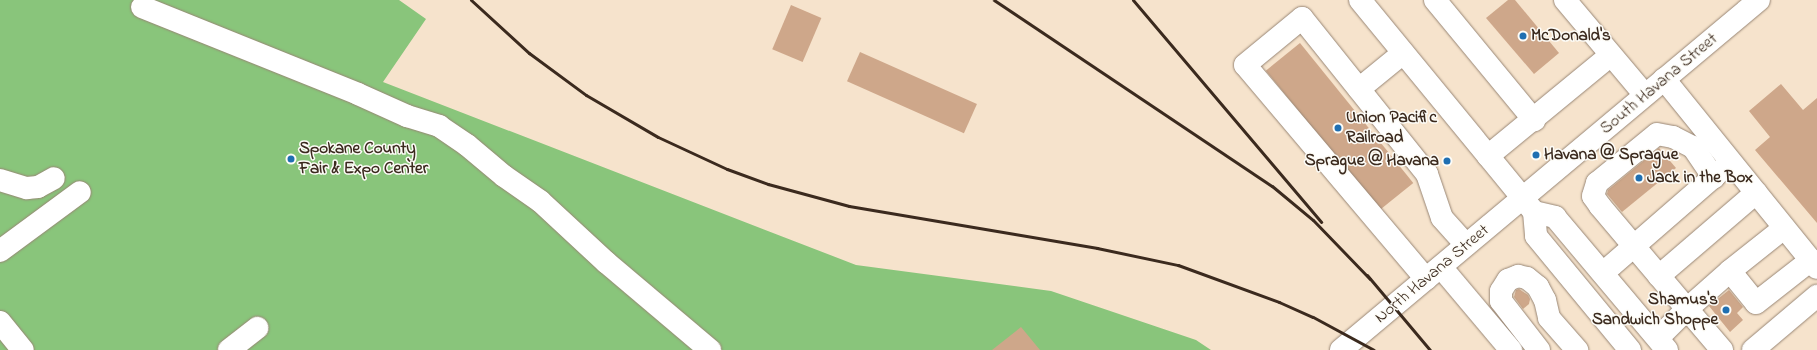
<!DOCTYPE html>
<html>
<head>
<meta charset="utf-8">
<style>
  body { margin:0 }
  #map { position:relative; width:1817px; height:350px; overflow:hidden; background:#f6e3cc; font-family:"Indie Flower",sans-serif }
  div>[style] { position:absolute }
  .green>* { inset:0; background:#89c57b }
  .building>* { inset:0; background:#cea78a; transform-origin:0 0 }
  .roads { filter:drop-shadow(0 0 1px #988675) drop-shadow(0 0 1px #988675) }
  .minor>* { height:22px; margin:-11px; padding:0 11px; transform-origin:11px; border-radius:11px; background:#fff }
  .major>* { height:22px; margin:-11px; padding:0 11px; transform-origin:11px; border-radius:11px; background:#fff }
  .rail>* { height:3px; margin:-1.5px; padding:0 1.5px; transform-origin:1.5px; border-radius:1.5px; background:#3b2a1e }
  .dots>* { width:11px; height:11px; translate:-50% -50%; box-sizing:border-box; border:2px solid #fdfcf7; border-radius:50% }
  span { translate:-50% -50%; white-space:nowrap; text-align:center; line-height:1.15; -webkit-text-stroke:3px #fdfcf7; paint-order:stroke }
  .poi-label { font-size:17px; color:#3b2a1e; font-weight:700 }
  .left { translate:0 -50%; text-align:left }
  .right { translate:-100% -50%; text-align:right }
  .street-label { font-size:17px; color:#3b2a1e }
</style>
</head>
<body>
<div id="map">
  <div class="green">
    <div style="clip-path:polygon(0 0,399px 0,426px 19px,383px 82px,856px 265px,1051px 291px,1196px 340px,1211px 350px,0 350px)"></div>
  </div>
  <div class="building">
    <div style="clip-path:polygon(1508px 0,1515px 0,1559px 53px,1534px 74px,1486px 18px)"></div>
    <div style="left:791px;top:5px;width:33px;height:48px;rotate:23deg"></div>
    <div style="left:1300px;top:43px;width:180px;height:44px;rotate:51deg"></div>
    <div style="left:860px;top:52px;width:128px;height:32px;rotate:24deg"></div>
    <div style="clip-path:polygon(1781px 84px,1803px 110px,1817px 98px,1817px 223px,1755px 150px,1770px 137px,1749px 111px)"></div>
    <div style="clip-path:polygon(1659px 148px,1676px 168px,1622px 212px,1607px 194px,1608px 190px)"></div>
    <div style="clip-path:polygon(1519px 289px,1528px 295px,1530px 299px,1529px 304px,1523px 309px,1514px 297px,1516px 290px)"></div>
    <div style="clip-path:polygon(1729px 290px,1743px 307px,1737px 313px,1743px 320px,1730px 332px,1709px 306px)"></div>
    <div style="clip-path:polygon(1021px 327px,1040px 350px,992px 350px)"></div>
  </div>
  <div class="roads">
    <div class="minor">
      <div style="left:1435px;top:0;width:156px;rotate:50.5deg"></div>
      <div style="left:1565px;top:0;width:124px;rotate:49.9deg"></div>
      <div style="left:142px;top:7px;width:233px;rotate:21.9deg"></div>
      <div style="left:358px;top:94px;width:54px;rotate:24.2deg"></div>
      <div style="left:407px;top:116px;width:34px;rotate:17deg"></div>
      <div style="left:439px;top:126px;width:34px;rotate:34deg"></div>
      <div style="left:467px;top:145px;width:48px;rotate:40deg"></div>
      <div style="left:504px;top:176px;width:44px;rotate:34.8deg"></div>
      <div style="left:540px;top:201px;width:91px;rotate:42.8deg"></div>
      <div style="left:607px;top:263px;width:135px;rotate:40.2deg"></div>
      <div style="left:1664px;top:79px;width:243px;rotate:51deg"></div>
      <div style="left:1359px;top:89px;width:57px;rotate:-39.3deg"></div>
      <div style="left:1488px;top:156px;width:159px;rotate:-39.4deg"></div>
      <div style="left:0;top:180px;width:28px;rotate:17deg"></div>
      <div style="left:27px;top:188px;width:11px;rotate:-5deg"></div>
      <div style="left:38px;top:187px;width:18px;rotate:-29deg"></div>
      <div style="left:1784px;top:228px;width:69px;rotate:141.5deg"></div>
      <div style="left:1730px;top:271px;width:41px;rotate:50.9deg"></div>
      <div style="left:1756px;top:303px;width:70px;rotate:-38deg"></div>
      <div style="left:0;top:251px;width:99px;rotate:-36.4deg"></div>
      <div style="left:1441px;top:267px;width:109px;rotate:49.9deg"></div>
      <div style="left:1603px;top:273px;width:160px;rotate:-41deg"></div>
      <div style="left:1659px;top:276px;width:128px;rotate:-40.6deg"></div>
      <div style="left:1426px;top:279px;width:280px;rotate:-130.2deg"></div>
      <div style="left:1245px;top:65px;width:74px;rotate:-39.5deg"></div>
      <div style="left:1302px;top:18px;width:200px;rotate:51.3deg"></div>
      <div style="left:1427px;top:174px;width:46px;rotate:71.2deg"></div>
      <div style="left:1442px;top:218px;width:36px;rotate:48deg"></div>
      <div style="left:0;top:322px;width:36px;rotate:51deg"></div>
      <div style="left:1658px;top:338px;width:41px;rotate:-45deg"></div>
      <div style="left:1687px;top:309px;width:135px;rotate:-130.2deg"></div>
      <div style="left:1600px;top:206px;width:12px;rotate:-125deg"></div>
      <div style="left:1593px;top:196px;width:14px;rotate:-73deg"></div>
      <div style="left:1597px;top:183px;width:77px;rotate:-39.2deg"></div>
      <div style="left:1657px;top:134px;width:16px;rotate:11deg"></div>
      <div style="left:1673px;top:137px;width:22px;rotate:27deg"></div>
      <div style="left:1693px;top:147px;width:37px;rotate:56deg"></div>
      <div style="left:229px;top:350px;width:36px;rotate:-38deg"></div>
      <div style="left:1341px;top:350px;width:545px;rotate:-39.94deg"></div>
      <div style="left:1539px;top:350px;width:62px;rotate:-127.8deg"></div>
      <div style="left:1501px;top:301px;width:10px;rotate:-90deg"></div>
      <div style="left:1501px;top:291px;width:13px;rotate:-58deg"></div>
      <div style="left:1508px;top:280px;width:11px;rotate:-22deg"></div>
      <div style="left:1518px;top:276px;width:9px;rotate:13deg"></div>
      <div style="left:1527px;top:278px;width:14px;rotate:39deg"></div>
      <div style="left:1538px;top:287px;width:15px;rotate:62deg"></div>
      <div style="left:1545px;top:300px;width:18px;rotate:77deg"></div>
      <div style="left:1549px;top:318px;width:43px;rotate:48.8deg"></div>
      <div style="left:1722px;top:350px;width:54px;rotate:-130.5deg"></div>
      <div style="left:1687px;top:309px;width:57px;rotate:-41.5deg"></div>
      <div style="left:1753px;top:350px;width:84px;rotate:-40.2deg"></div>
    </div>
    <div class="major">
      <div style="left:1360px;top:0;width:274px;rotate:50.6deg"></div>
      <div style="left:1534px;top:212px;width:24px;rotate:85deg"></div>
      <div style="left:1536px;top:236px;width:148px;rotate:50.5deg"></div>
      <div style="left:1534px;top:212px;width:22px;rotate:13deg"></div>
      <div style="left:1555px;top:217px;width:174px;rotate:49.9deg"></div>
    </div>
  </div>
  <div class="rail">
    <div style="left:471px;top:0;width:79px;rotate:42.4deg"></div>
    <div style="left:529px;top:53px;width:71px;rotate:36.4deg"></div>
    <div style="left:586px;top:95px;width:83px;rotate:30.3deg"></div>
    <div style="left:658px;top:137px;width:76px;rotate:24.9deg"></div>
    <div style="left:727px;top:169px;width:44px;rotate:20.1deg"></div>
    <div style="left:768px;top:184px;width:84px;rotate:15.2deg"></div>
    <div style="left:849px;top:206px;width:252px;rotate:9.6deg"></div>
    <div style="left:1097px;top:248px;width:83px;rotate:11.9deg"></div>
    <div style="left:1178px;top:265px;width:108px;rotate:20.1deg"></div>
    <div style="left:1279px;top:302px;width:37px;rotate:24deg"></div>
    <div style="left:1313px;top:317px;width:69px;rotate:28.4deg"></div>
    <div style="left:994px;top:0;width:334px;rotate:33.8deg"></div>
    <div style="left:1272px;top:186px;width:53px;rotate:39.7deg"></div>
    <div style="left:1313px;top:220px;width:82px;rotate:46deg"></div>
    <div style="left:1133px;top:0;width:291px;rotate:49.7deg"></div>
    <div style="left:1367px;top:275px;width:98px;rotate:50deg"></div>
  </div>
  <div class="dots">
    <div style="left:1523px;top:36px;background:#1f6fb2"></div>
    <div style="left:1338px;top:128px;background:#1f6fb2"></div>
    <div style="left:1536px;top:155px;background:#1f6fb2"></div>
    <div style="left:291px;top:159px;background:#1f6fb2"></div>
    <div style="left:1447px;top:161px;background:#1f6fb2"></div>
    <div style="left:1639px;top:178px;background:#1f6fb2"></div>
    <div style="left:1726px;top:310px;background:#1f6fb2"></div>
  </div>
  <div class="poi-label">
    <span class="left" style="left:1531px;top:36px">McDonald's</span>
    <span class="left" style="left:1346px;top:128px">Union Pacific<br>Railroad</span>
    <span class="left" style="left:299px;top:159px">Spokane County<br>Fair &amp; Expo Center</span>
    <span class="left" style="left:1544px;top:155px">Havana @ Sprague</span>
    <span class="right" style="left:1439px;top:161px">Sprague @ Havana</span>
    <span class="left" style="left:1647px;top:178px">Jack in the Box</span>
    <span class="right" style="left:1718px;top:310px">Shamus's<br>Sandwich Shoppe</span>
  </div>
  <div class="street-label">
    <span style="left:1659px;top:84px;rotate:-40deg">South Havana Street</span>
    <span style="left:1432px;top:274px;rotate:-40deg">North Havana Street</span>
  </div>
</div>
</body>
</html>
